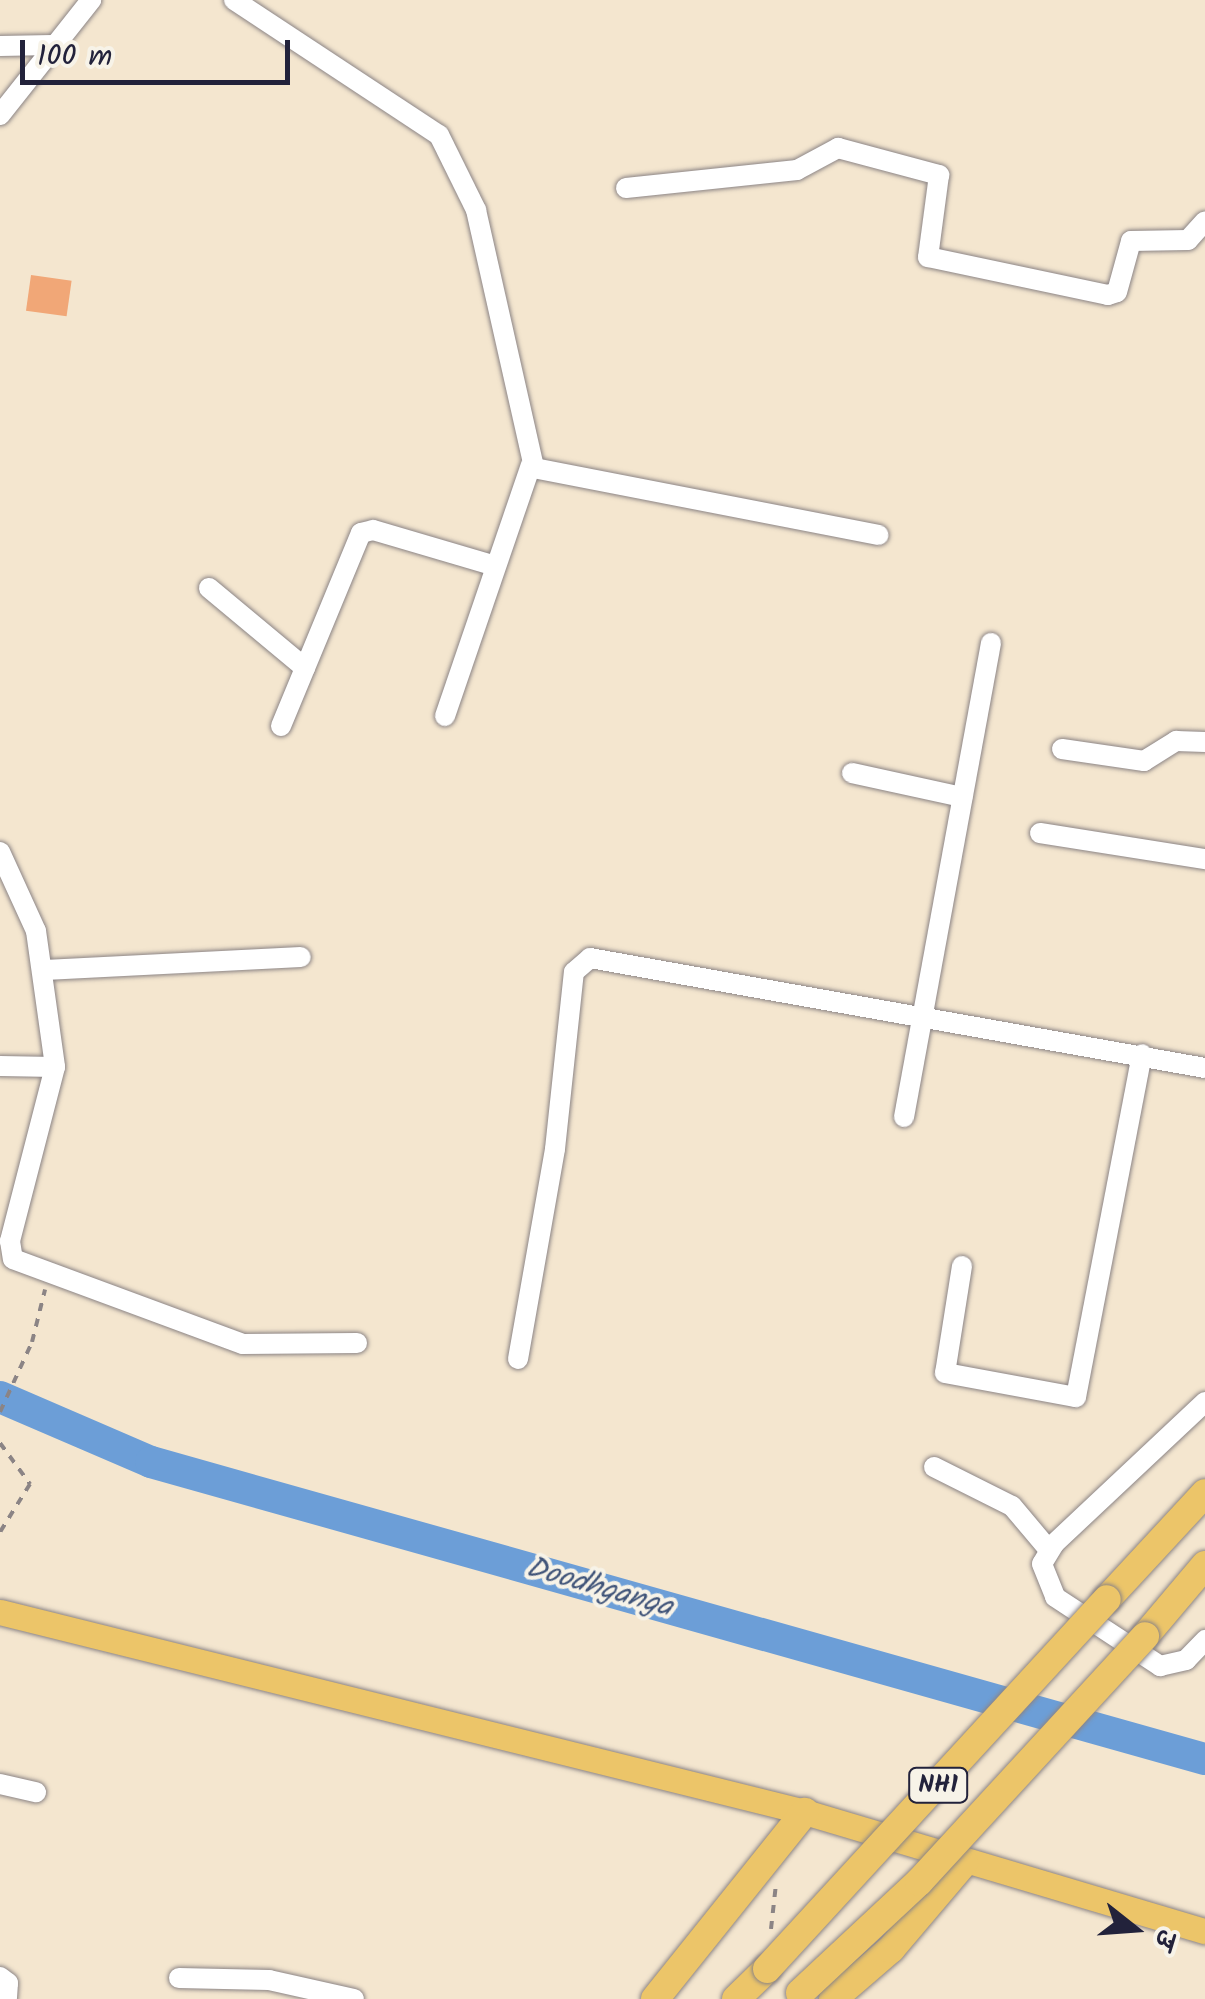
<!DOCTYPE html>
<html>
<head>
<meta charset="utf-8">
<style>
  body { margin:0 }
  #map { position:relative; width:1205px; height:1999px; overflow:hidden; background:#f4e6cf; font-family:Kalam,"Playpen Sans Deva",sans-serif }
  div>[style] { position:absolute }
  .river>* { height:32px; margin:-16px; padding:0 16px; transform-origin:16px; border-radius:16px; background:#6c9ed7 }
  .building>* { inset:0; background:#f1a777; transform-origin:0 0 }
  .path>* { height:4px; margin-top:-2px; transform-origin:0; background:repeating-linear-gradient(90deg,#8b8485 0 8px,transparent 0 16px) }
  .roads { filter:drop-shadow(0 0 2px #8b8485) drop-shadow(0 0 2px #8b8485) }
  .minor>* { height:20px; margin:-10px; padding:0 10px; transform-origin:10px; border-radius:10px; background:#fff }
  .major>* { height:25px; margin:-12.5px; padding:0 12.5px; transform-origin:12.5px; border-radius:12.5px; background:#ecc569 }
  .highway>* { height:28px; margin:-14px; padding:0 14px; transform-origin:14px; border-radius:14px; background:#ecc569 }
  .bridges { filter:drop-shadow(0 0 2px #8b8485) drop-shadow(0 0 2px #8b8485) }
  .highway-bridge>* { height:28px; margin:-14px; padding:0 14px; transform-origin:14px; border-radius:14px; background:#ecc569 }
  span { translate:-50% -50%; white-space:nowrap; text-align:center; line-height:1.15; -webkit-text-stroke:8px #f7f3e8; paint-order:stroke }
  .shield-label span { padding:2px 8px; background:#f7f3e8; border:2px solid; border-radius:8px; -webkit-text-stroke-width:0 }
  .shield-label { font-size:25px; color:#22223b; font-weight:700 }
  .water-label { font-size:30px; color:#405479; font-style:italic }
  .north { position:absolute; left:1085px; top:1879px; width:100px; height:100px; -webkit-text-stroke:8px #f7f3e8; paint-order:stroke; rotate:107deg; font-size:28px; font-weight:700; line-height:40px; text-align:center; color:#22223b }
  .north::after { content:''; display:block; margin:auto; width:35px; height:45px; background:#22223b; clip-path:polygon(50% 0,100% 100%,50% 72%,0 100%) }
  .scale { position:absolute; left:20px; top:40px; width:270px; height:45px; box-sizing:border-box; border:5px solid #22223b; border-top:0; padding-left:12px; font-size:30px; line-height:35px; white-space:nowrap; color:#22223b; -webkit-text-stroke:8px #f7f3e8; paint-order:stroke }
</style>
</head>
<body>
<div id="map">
  <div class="river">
    <div style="left:0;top:1397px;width:164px;rotate:23.3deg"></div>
    <div style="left:151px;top:1462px;width:1095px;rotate:15.74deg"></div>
  </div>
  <div class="building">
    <div style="left:31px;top:275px;width:41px;height:36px;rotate:8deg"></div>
  </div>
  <div class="path">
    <div style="left:0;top:1412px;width:77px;rotate:-65.4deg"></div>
    <div style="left:32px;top:1342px;width:54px;rotate:-76deg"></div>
    <div style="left:0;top:1443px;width:51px;rotate:53.8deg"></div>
    <div style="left:30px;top:1484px;width:57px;rotate:122deg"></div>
    <div style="left:771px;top:1929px;width:45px;rotate:-83.7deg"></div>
  </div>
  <div class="roads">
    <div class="minor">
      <div style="left:234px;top:0;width:245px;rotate:33.4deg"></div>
      <div style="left:439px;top:135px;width:84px;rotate:63.7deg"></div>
      <div style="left:476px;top:210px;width:264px;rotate:77.3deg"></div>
      <div style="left:534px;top:468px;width:351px;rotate:11deg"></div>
      <div style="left:0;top:46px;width:52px;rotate:-1.1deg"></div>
      <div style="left:0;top:115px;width:147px;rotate:-51.6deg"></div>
      <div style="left:626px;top:188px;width:172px;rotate:-6deg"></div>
      <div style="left:797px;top:170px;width:47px;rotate:-28.2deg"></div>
      <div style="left:838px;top:148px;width:105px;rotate:15deg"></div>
      <div style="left:939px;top:175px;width:83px;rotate:97.6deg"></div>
      <div style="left:928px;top:257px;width:184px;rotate:11.9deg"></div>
      <div style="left:1108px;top:295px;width:9px;rotate:-18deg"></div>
      <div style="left:1117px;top:292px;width:53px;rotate:-74.6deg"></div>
      <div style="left:1131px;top:241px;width:57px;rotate:-1deg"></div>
      <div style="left:1188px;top:240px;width:25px;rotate:-48deg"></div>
      <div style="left:209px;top:588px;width:125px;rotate:39.8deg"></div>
      <div style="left:445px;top:716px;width:265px;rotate:-71.1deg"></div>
      <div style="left:281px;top:726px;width:209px;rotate:-67.5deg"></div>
      <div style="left:361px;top:533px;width:12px;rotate:-14deg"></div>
      <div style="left:373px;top:530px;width:127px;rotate:16.4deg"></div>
      <div style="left:1062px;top:749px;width:83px;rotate:8.3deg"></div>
      <div style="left:1144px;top:761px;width:38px;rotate:-32deg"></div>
      <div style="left:1176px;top:741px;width:29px;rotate:2deg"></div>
      <div style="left:852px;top:773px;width:113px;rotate:12.3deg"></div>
      <div style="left:1040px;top:833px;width:167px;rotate:9deg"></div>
      <div style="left:0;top:852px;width:87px;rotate:65.5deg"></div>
      <div style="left:36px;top:931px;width:137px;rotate:82deg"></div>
      <div style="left:55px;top:1067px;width:180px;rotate:104.5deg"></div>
      <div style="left:10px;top:1241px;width:18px;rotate:81deg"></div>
      <div style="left:13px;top:1259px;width:245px;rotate:20.3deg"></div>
      <div style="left:243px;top:1344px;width:114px;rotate:-0.5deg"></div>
      <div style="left:45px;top:970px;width:256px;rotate:-2.9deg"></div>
      <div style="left:0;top:1066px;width:55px;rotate:1deg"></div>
      <div style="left:904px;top:1117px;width:482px;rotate:-79.6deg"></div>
      <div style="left:962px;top:1266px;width:108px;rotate:99deg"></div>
      <div style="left:945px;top:1373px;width:133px;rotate:10.4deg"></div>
      <div style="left:1076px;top:1397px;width:349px;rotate:-79.1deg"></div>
      <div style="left:518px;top:1359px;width:213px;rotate:-80deg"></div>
      <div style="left:555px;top:1149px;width:178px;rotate:-83.9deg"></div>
      <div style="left:574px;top:972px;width:21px;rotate:-41deg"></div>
      <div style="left:590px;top:958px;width:625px;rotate:10.14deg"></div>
      <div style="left:1205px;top:1402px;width:207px;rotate:136.8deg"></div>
      <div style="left:1054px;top:1544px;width:23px;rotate:121deg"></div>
      <div style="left:1042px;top:1564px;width:35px;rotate:68deg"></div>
      <div style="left:1055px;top:1597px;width:126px;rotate:33.3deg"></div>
      <div style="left:1160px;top:1666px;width:27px;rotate:-13deg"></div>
      <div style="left:1186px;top:1660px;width:28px;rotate:-46deg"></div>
      <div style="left:934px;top:1467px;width:87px;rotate:26.6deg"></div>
      <div style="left:1012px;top:1506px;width:57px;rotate:49.9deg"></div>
      <div style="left:0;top:1784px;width:37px;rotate:13deg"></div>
      <div style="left:0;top:1977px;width:10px;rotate:37deg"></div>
      <div style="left:8px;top:1983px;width:16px;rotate:94deg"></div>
      <div style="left:179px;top:1978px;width:90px;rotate:1.3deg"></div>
      <div style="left:269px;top:1980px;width:87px;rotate:12.6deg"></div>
    </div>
    <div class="major">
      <div style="left:0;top:1612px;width:829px;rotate:13.95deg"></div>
      <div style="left:805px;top:1812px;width:417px;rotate:16.6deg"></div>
    </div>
    <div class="highway">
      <div style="left:1107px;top:1599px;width:144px;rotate:-47.2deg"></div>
      <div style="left:1145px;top:1636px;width:93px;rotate:-49.8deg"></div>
      <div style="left:655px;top:1999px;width:240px;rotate:-51.3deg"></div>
      <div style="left:736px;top:1999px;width:43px;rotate:-44.1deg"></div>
      <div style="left:833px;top:1999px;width:77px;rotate:-40.8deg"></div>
      <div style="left:891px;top:1949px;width:113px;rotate:-49.7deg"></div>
    </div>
  </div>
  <div class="bridges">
    <div class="highway-bridge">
      <div style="left:767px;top:1969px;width:502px;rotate:-47.42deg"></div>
      <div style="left:800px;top:1993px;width:163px;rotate:-43deg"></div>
      <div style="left:919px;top:1882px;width:334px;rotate:-47.4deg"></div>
    </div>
  </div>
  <div class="shield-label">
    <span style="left:938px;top:1785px">NH1</span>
  </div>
  <div class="water-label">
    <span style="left:599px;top:1588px;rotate:16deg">Doodhganga</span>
  </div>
  <div class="north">उ</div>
  <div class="scale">100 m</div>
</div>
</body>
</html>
